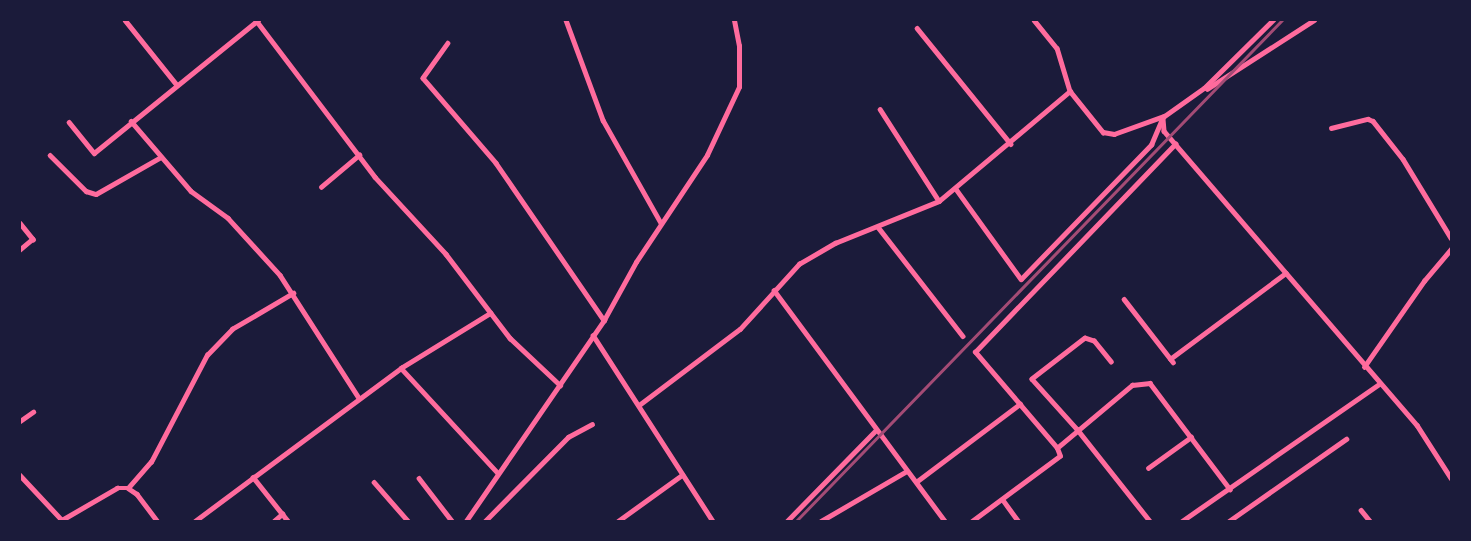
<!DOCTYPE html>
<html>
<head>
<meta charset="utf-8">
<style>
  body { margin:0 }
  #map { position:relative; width:1471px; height:541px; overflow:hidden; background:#1b1b3a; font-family:"Noto Sans",sans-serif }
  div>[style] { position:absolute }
  .minor>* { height:4.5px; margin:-2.25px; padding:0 2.25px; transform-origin:2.25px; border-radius:2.25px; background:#ff6b9d }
  .rail>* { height:3px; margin:-1.5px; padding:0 1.5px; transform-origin:1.5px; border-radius:1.5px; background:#a44b75 }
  span { translate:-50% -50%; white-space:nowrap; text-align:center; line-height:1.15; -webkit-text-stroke:4px #1b1b3a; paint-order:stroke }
  .frame { position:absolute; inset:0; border:21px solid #1b1b3a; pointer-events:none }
</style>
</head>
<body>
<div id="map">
  <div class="minor">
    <div style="left:125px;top:20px;width:83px;rotate:51.3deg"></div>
    <div style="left:256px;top:20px;width:197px;rotate:52.8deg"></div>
    <div style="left:375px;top:177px;width:105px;rotate:47.3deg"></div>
    <div style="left:446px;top:254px;width:106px;rotate:52.7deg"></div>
    <div style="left:510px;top:338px;width:69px;rotate:43.2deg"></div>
    <div style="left:566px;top:20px;width:107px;rotate:69.7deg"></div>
    <div style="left:603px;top:120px;width:118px;rotate:60.6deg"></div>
    <div style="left:1034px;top:20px;width:36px;rotate:51deg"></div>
    <div style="left:1057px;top:48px;width:45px;rotate:73.2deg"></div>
    <div style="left:1070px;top:91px;width:53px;rotate:51.2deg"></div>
    <div style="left:1103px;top:132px;width:11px;rotate:10deg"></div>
    <div style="left:1114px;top:134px;width:53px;rotate:-19.8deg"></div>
    <div style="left:917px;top:28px;width:149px;rotate:51deg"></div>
    <div style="left:448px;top:43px;width:43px;rotate:125.5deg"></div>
    <div style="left:423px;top:78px;width:112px;rotate:49.3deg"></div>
    <div style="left:496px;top:163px;width:191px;rotate:55.5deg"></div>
    <div style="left:1207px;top:89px;width:127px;rotate:-32.8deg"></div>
    <div style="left:880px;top:109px;width:109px;rotate:57.3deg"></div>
    <div style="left:1163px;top:119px;width:12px;rotate:85deg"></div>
    <div style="left:1164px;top:131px;width:388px;rotate:49.3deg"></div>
    <div style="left:1417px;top:425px;width:63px;rotate:57.3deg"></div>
    <div style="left:131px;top:121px;width:92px;rotate:49.4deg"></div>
    <div style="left:191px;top:191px;width:46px;rotate:36.1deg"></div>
    <div style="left:228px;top:218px;width:77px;rotate:47.6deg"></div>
    <div style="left:280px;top:275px;width:146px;rotate:57.3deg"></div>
    <div style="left:69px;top:122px;width:40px;rotate:51deg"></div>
    <div style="left:94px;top:153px;width:211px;rotate:-39deg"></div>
    <div style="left:1331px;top:128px;width:38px;rotate:-14deg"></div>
    <div style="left:1368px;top:119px;width:5px;rotate:22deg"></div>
    <div style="left:1373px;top:121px;width:48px;rotate:51.7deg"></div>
    <div style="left:1403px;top:159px;width:92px;rotate:58.7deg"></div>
    <div style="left:50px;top:155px;width:51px;rotate:45deg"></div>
    <div style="left:86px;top:191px;width:10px;rotate:17deg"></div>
    <div style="left:96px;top:194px;width:73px;rotate:-29.7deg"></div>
    <div style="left:321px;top:187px;width:50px;rotate:-40.1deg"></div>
    <div style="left:956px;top:189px;width:111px;rotate:54.2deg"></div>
    <div style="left:1021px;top:279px;width:187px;rotate:-45.9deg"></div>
    <div style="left:1151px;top:145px;width:30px;rotate:-67deg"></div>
    <div style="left:1163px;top:117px;width:50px;rotate:-35.3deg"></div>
    <div style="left:1204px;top:88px;width:97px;rotate:-44.6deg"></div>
    <div style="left:20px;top:223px;width:21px;rotate:51deg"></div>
    <div style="left:33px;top:239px;width:17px;rotate:140deg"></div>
    <div style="left:878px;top:227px;width:138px;rotate:52.1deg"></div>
    <div style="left:774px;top:290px;width:287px;rotate:53.5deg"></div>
    <div style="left:1124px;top:299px;width:80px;rotate:52.1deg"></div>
    <div style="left:593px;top:335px;width:221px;rotate:57.2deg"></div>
    <div style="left:1170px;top:359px;width:144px;rotate:-36.6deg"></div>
    <div style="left:1111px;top:362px;width:27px;rotate:-129deg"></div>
    <div style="left:1094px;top:341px;width:9px;rotate:-162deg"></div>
    <div style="left:1085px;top:338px;width:67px;rotate:142.3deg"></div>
    <div style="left:1032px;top:379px;width:67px;rotate:48deg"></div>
    <div style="left:1077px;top:429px;width:117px;rotate:51.6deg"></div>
    <div style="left:1364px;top:367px;width:105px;rotate:-55.1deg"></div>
    <div style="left:1424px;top:281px;width:42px;rotate:-49.8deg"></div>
    <div style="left:401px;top:368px;width:142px;rotate:47.3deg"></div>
    <div style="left:639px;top:405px;width:126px;rotate:-37deg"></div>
    <div style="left:740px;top:329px;width:88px;rotate:-47.8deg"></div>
    <div style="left:799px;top:264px;width:42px;rotate:-30.3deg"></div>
    <div style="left:835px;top:243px;width:112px;rotate:-22deg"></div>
    <div style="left:939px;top:201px;width:171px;rotate:-40deg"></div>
    <div style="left:20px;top:421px;width:16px;rotate:-35deg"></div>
    <div style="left:1057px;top:448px;width:98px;rotate:-40deg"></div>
    <div style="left:1132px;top:385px;width:18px;rotate:-6deg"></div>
    <div style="left:1150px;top:383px;width:133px;rotate:53deg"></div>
    <div style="left:1148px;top:468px;width:53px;rotate:-35.8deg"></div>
    <div style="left:20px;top:475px;width:62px;rotate:47deg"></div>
    <div style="left:253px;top:477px;width:56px;rotate:51.5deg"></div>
    <div style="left:419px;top:478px;width:54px;rotate:52.5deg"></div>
    <div style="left:374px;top:482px;width:52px;rotate:48.9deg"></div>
    <div style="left:916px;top:482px;width:130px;rotate:-36.9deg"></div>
    <div style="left:128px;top:488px;width:35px;rotate:-49deg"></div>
    <div style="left:151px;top:462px;width:121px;rotate:-62.4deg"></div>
    <div style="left:207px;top:355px;width:36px;rotate:-46deg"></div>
    <div style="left:232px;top:329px;width:71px;rotate:-30.5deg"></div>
    <div style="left:1003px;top:500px;width:26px;rotate:54deg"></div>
    <div style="left:1361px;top:510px;width:14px;rotate:51deg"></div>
    <div style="left:60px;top:521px;width:66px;rotate:-30.1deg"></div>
    <div style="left:117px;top:488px;width:11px"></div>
    <div style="left:128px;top:488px;width:11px;rotate:34deg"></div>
    <div style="left:137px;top:494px;width:34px;rotate:53deg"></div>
    <div style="left:195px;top:521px;width:257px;rotate:-36.6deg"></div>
    <div style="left:401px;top:368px;width:105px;rotate:-31.7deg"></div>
    <div style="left:274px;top:521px;width:11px;rotate:-41deg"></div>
    <div style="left:466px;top:521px;width:244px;rotate:-55.5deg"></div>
    <div style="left:604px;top:320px;width:66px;rotate:-61.1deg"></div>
    <div style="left:636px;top:262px;width:128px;rotate:-56.4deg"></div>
    <div style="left:707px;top:155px;width:75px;rotate:-64.8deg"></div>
    <div style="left:739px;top:87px;width:41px;rotate:-90deg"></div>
    <div style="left:739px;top:46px;width:26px;rotate:-101deg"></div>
    <div style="left:485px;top:521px;width:118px;rotate:-45.3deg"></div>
    <div style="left:568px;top:437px;width:27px;rotate:-28deg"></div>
    <div style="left:618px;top:521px;width:79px;rotate:-35.7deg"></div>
    <div style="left:787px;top:521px;width:127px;rotate:-45.6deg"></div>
    <div style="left:821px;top:521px;width:99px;rotate:-30.2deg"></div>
    <div style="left:972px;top:521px;width:109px;rotate:-36.5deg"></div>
    <div style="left:1060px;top:456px;width:9px;rotate:-111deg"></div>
    <div style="left:1057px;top:448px;width:126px;rotate:-130.5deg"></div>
    <div style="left:975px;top:352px;width:289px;rotate:-46.1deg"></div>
    <div style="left:1182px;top:521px;width:240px;rotate:-34.8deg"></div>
    <div style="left:1229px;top:521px;width:143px;rotate:-35deg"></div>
  </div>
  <div class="rail">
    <div style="left:796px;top:521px;width:698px;rotate:-45.87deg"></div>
  </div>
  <div class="frame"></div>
</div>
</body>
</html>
